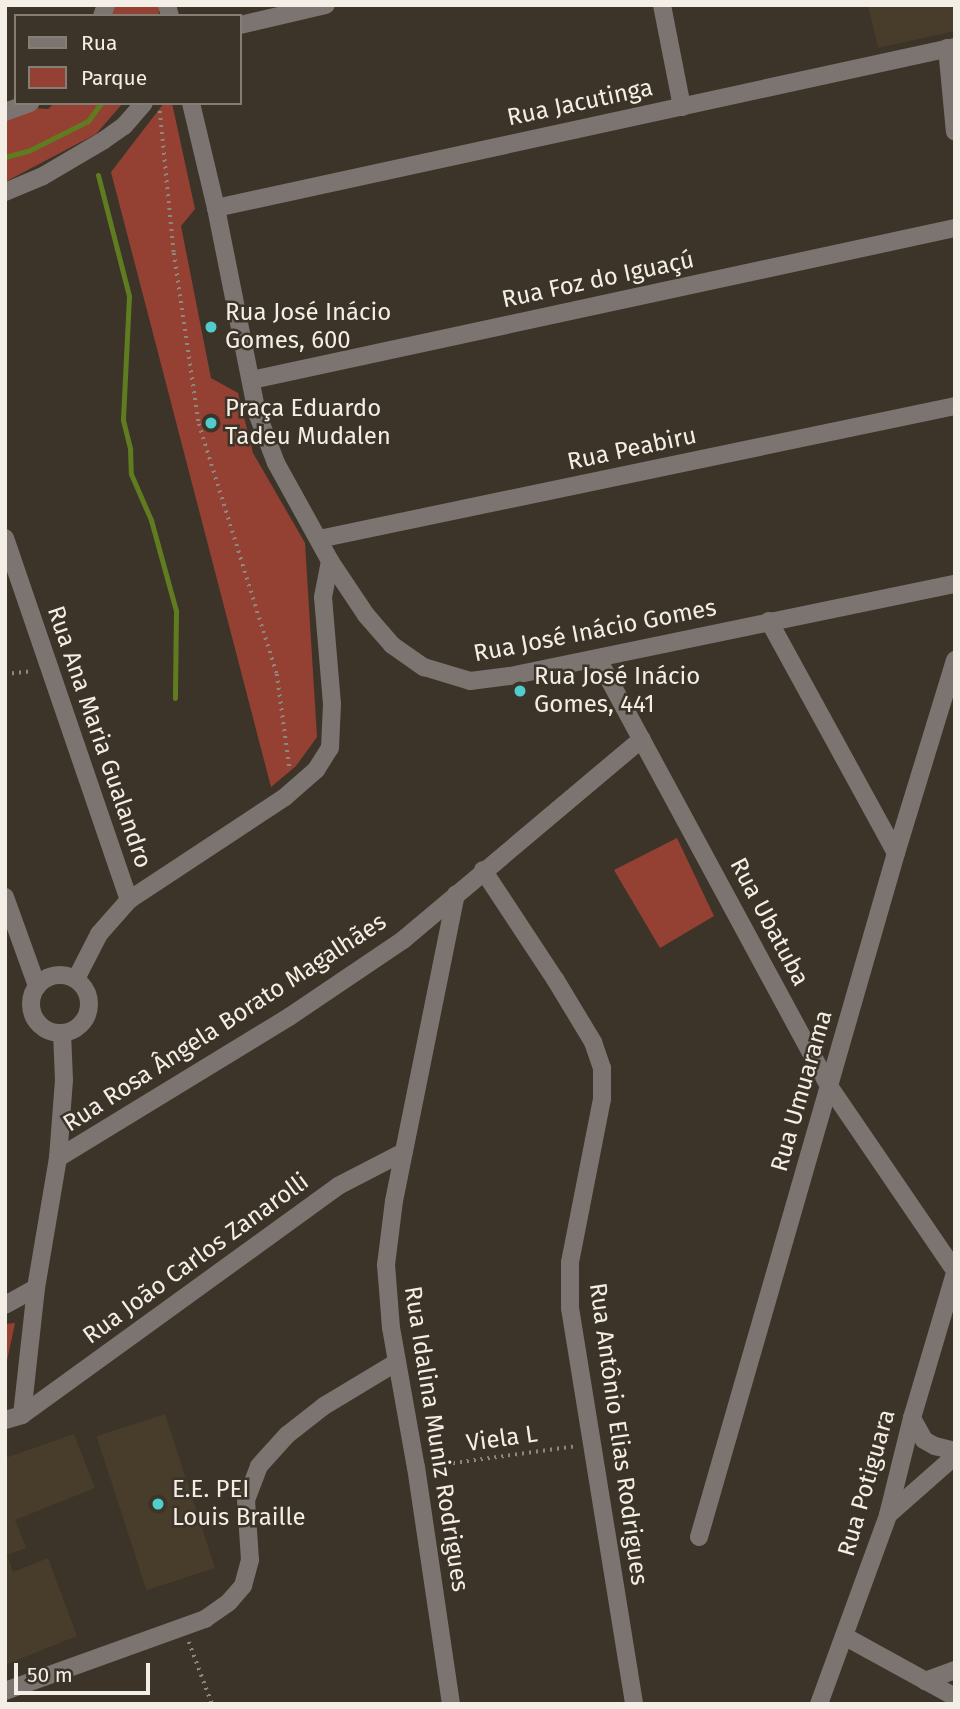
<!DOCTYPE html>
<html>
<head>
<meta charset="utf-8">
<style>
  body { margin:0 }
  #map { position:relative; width:960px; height:1709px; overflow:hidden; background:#3c3428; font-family:"Fira Sans",sans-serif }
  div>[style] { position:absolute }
  .built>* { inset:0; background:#483c2b; transform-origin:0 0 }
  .green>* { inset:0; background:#944133; transform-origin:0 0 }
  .stream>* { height:5px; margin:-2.5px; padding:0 2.5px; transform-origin:2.5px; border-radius:2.5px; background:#607c20 }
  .path>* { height:3.5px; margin-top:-1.75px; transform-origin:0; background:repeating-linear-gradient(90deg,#8e877d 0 2px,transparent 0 7px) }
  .minor>* { height:18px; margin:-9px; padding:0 9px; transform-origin:9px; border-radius:9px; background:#7b7470 }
  .minor>.ring { margin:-9px; padding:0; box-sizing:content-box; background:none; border:18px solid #7b7470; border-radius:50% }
  .dots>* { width:19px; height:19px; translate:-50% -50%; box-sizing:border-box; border:4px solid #3c3428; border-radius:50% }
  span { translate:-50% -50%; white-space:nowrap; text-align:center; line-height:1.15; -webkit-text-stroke:5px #3c3428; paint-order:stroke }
  .street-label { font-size:24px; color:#f3eee6 }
  .poi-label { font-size:24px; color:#f3eee6 }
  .left { translate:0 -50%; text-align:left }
  .frame { position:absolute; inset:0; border:7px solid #f3eee6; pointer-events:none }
  .legend { position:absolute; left:14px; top:14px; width:228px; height:91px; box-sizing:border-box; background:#3c3428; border:2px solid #857e74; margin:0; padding:9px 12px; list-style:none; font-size:21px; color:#f3eee6 }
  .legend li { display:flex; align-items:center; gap:14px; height:35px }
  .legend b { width:35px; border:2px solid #857e74 }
  .scale { position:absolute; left:14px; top:1663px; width:136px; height:32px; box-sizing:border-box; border:4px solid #f3eee6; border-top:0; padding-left:9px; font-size:21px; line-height:24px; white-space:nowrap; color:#f3eee6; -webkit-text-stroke:5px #3c3428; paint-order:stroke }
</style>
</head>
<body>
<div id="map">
  <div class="built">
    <div style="clip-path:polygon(868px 5px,955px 5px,955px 31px,878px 48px)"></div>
    <div style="left:165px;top:1414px;width:162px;height:72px;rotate:72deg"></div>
    <div style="clip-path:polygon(74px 1434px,95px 1488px,15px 1520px,26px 1548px,7px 1555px,13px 1572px,48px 1558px,77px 1636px,5px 1665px,5px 1458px)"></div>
  </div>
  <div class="green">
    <div style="left:111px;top:5px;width:48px;height:12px"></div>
    <div style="clip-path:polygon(54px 103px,123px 103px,96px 134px,5px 182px,5px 118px,34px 108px,48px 109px)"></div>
    <div style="clip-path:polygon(164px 103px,172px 103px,195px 209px,181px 226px,211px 378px,238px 393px,253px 453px,305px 543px,317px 737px,296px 766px,271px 787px,111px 172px)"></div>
    <div style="clip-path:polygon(677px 838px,714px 916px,660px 948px,614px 870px)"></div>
    <div style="clip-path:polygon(15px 1323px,5px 1370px,5px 1324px)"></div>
  </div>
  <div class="stream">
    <div style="left:5px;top:157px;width:24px;rotate:-15deg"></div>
    <div style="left:28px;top:151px;width:67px;rotate:-26.6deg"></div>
    <div style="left:88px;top:121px;width:22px;rotate:-54deg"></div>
    <div style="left:98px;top:175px;width:125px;rotate:75.6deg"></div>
    <div style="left:129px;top:296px;width:124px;rotate:92.8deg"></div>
    <div style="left:123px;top:420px;width:30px;rotate:76deg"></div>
    <div style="left:130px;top:449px;width:25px;rotate:88deg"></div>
    <div style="left:131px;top:474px;width:50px;rotate:66.5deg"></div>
    <div style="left:151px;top:520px;width:94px;rotate:74.6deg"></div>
    <div style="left:176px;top:611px;width:87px;rotate:90.7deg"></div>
  </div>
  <div class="path">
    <div style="left:160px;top:111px;width:143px;rotate:84.4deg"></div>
    <div style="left:174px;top:253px;width:173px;rotate:81.7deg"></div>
    <div style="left:199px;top:424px;width:262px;rotate:72.7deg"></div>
    <div style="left:277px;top:674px;width:98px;rotate:82.4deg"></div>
    <div style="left:5px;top:674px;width:27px;rotate:-6deg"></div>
    <div style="left:432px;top:1466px;width:146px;rotate:-7.9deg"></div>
    <div style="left:189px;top:1642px;width:66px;rotate:69.6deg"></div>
  </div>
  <div class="minor">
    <div style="left:167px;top:5px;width:11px;rotate:75deg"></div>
    <div style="left:662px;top:5px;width:104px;rotate:78.9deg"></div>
    <div style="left:102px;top:16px;width:12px;rotate:-70deg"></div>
    <div style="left:240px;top:25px;width:88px;rotate:-13.1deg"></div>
    <div style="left:947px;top:48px;width:84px;rotate:84.6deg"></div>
    <div style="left:191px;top:103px;width:108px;rotate:76.6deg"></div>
    <div style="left:216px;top:208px;width:209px;rotate:78.7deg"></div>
    <div style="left:257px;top:413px;width:53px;rotate:69.2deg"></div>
    <div style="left:276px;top:463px;width:112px;rotate:61.1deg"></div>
    <div style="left:330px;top:561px;width:65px;rotate:56.3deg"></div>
    <div style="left:366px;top:615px;width:40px;rotate:49deg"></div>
    <div style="left:392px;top:645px;width:39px;rotate:35deg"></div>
    <div style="left:424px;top:667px;width:48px;rotate:16.9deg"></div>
    <div style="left:470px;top:681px;width:40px;rotate:-7.1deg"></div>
    <div style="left:510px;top:676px;width:454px;rotate:-11.7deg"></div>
    <div style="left:5px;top:112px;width:27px;rotate:-20deg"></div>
    <div style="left:5px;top:192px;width:41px;rotate:-22.8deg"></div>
    <div style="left:43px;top:176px;width:71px;rotate:-30.5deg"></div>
    <div style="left:104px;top:140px;width:24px;rotate:-35deg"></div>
    <div style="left:124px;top:126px;width:30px;rotate:-49deg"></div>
    <div style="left:216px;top:208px;width:756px;rotate:-12.29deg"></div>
    <div style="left:252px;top:380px;width:719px;rotate:-12.2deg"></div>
    <div style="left:5px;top:538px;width:383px;rotate:71.1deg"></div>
    <div style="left:319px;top:539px;width:650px;rotate:-11.81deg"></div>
    <div style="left:769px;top:621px;width:264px;rotate:61.3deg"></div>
    <div style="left:598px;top:659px;width:485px;rotate:61.6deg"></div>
    <div style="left:829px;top:1086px;width:224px;rotate:55.7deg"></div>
    <div style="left:483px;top:870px;width:131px;rotate:56.6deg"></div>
    <div style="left:555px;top:979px;width:74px;rotate:58.9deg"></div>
    <div style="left:593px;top:1042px;width:28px;rotate:71deg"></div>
    <div style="left:602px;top:1068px;width:31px;rotate:90deg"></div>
    <div style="left:602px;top:1099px;width:166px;rotate:101.1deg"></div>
    <div style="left:570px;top:1262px;width:46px;rotate:90deg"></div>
    <div style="left:570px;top:1308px;width:401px;rotate:80.8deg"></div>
    <div style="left:5px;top:897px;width:95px;rotate:70.2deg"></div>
    <div class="ring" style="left:31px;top:975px;width:40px;height:40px"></div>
    <div style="left:76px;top:979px;width:51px;rotate:-62.9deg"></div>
    <div style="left:99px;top:934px;width:45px;rotate:-48.6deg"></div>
    <div style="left:129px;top:900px;width:187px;rotate:-33.4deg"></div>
    <div style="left:285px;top:797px;width:41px;rotate:-41.1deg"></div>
    <div style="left:316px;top:770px;width:26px;rotate:-58deg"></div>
    <div style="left:330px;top:748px;width:44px;rotate:-87.4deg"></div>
    <div style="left:332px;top:704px;width:107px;rotate:-94.8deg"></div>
    <div style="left:323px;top:597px;width:37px;rotate:-79deg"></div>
    <div style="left:58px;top:1158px;width:271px;rotate:-31.4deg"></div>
    <div style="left:289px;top:1017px;width:138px;rotate:-34deg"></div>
    <div style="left:403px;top:940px;width:312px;rotate:-40.1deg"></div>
    <div style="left:5px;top:1305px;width:35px;rotate:-29deg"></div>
    <div style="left:22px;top:1415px;width:128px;rotate:-83.7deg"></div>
    <div style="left:36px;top:1288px;width:132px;rotate:-80.4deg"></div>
    <div style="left:58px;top:1158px;width:78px;rotate:-85.6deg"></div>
    <div style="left:64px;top:1080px;width:47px;rotate:-92.4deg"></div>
    <div style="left:912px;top:1418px;width:25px;rotate:61deg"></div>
    <div style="left:924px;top:1440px;width:13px;rotate:29deg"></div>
    <div style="left:935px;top:1446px;width:21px;rotate:14deg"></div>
    <div style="left:5px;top:1420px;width:18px;rotate:-16deg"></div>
    <div style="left:22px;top:1415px;width:390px;rotate:-35.9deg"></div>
    <div style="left:338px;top:1186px;width:74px;rotate:-27.3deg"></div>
    <div style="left:888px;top:1515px;width:89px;rotate:-41.4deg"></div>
    <div style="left:699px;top:1537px;width:712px;rotate:-73.93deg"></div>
    <div style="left:896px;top:853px;width:202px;rotate:-73deg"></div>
    <div style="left:844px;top:1636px;width:127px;rotate:28.8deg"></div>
    <div style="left:925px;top:1681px;width:32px;rotate:-20deg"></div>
    <div style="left:5px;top:1691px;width:213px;rotate:-19.8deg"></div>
    <div style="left:205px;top:1619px;width:29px;rotate:-35deg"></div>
    <div style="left:229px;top:1602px;width:21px;rotate:-49deg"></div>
    <div style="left:243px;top:1586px;width:27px;rotate:-75deg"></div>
    <div style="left:250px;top:1560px;width:60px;rotate:-93.8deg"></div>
    <div style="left:246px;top:1500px;width:36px;rotate:-69deg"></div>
    <div style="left:259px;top:1466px;width:42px;rotate:-47.9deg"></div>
    <div style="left:287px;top:1435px;width:47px;rotate:-38.1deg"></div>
    <div style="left:324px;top:1406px;width:85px;rotate:-31.1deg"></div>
    <div style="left:451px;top:1704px;width:239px;rotate:-98.4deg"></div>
    <div style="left:416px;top:1468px;width:142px;rotate:-100.1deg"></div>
    <div style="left:391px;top:1328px;width:63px;rotate:-94.5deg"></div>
    <div style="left:386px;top:1265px;width:64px;rotate:-82.9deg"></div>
    <div style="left:394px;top:1201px;width:313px;rotate:-78.6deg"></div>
    <div style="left:819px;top:1704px;width:201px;rotate:-69.9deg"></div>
    <div style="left:888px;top:1515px;width:100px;rotate:-76.1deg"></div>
    <div style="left:912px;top:1418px;width:151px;rotate:-73.5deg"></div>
  </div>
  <div class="dots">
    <div style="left:211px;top:327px;background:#52cdcd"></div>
    <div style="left:211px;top:423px;background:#52cdcd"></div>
    <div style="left:520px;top:691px;background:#52cdcd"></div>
    <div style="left:158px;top:1504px;background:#52cdcd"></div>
  </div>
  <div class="street-label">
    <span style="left:580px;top:103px;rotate:-12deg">Rua Jacutinga</span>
    <span style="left:598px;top:280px;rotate:-12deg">Rua Foz do Iguaçú</span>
    <span style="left:632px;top:449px;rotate:-12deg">Rua Peabiru</span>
    <span style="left:595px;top:631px;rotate:-11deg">Rua José Inácio Gomes</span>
    <span style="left:99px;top:737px;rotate:71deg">Rua Ana Maria Gualandro</span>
    <span style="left:769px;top:922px;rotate:62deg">Rua Ubatuba</span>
    <span style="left:225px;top:1023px;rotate:-33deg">Rua Rosa Ângela Borato Magalhães</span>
    <span style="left:802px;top:1091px;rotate:-74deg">Rua Umuarama</span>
    <span style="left:196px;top:1259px;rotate:-36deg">Rua João Carlos Zanarolli</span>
    <span style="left:618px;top:1434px;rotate:82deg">Rua Antônio Elias Rodrigues</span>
    <span style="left:436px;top:1439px;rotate:81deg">Rua Idalina Muniz Rodrigues</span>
    <span style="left:502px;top:1439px;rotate:-8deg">Viela L</span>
    <span style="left:867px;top:1483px;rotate:-74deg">Rua Potiguara</span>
  </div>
  <div class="poi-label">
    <span class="left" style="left:225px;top:327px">Rua José Inácio<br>Gomes, 600</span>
    <span class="left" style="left:225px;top:423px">Praça Eduardo<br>Tadeu Mudalen</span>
    <span class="left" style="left:534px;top:691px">Rua José Inácio<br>Gomes, 441</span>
    <span class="left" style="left:172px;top:1504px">E.E. PEI<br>Louis Braille</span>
  </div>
  <div class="frame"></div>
  <ul class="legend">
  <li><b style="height:9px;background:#7b7470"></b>Rua</li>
  <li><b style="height:19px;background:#944133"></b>Parque</li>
  </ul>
  <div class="scale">50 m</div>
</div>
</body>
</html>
